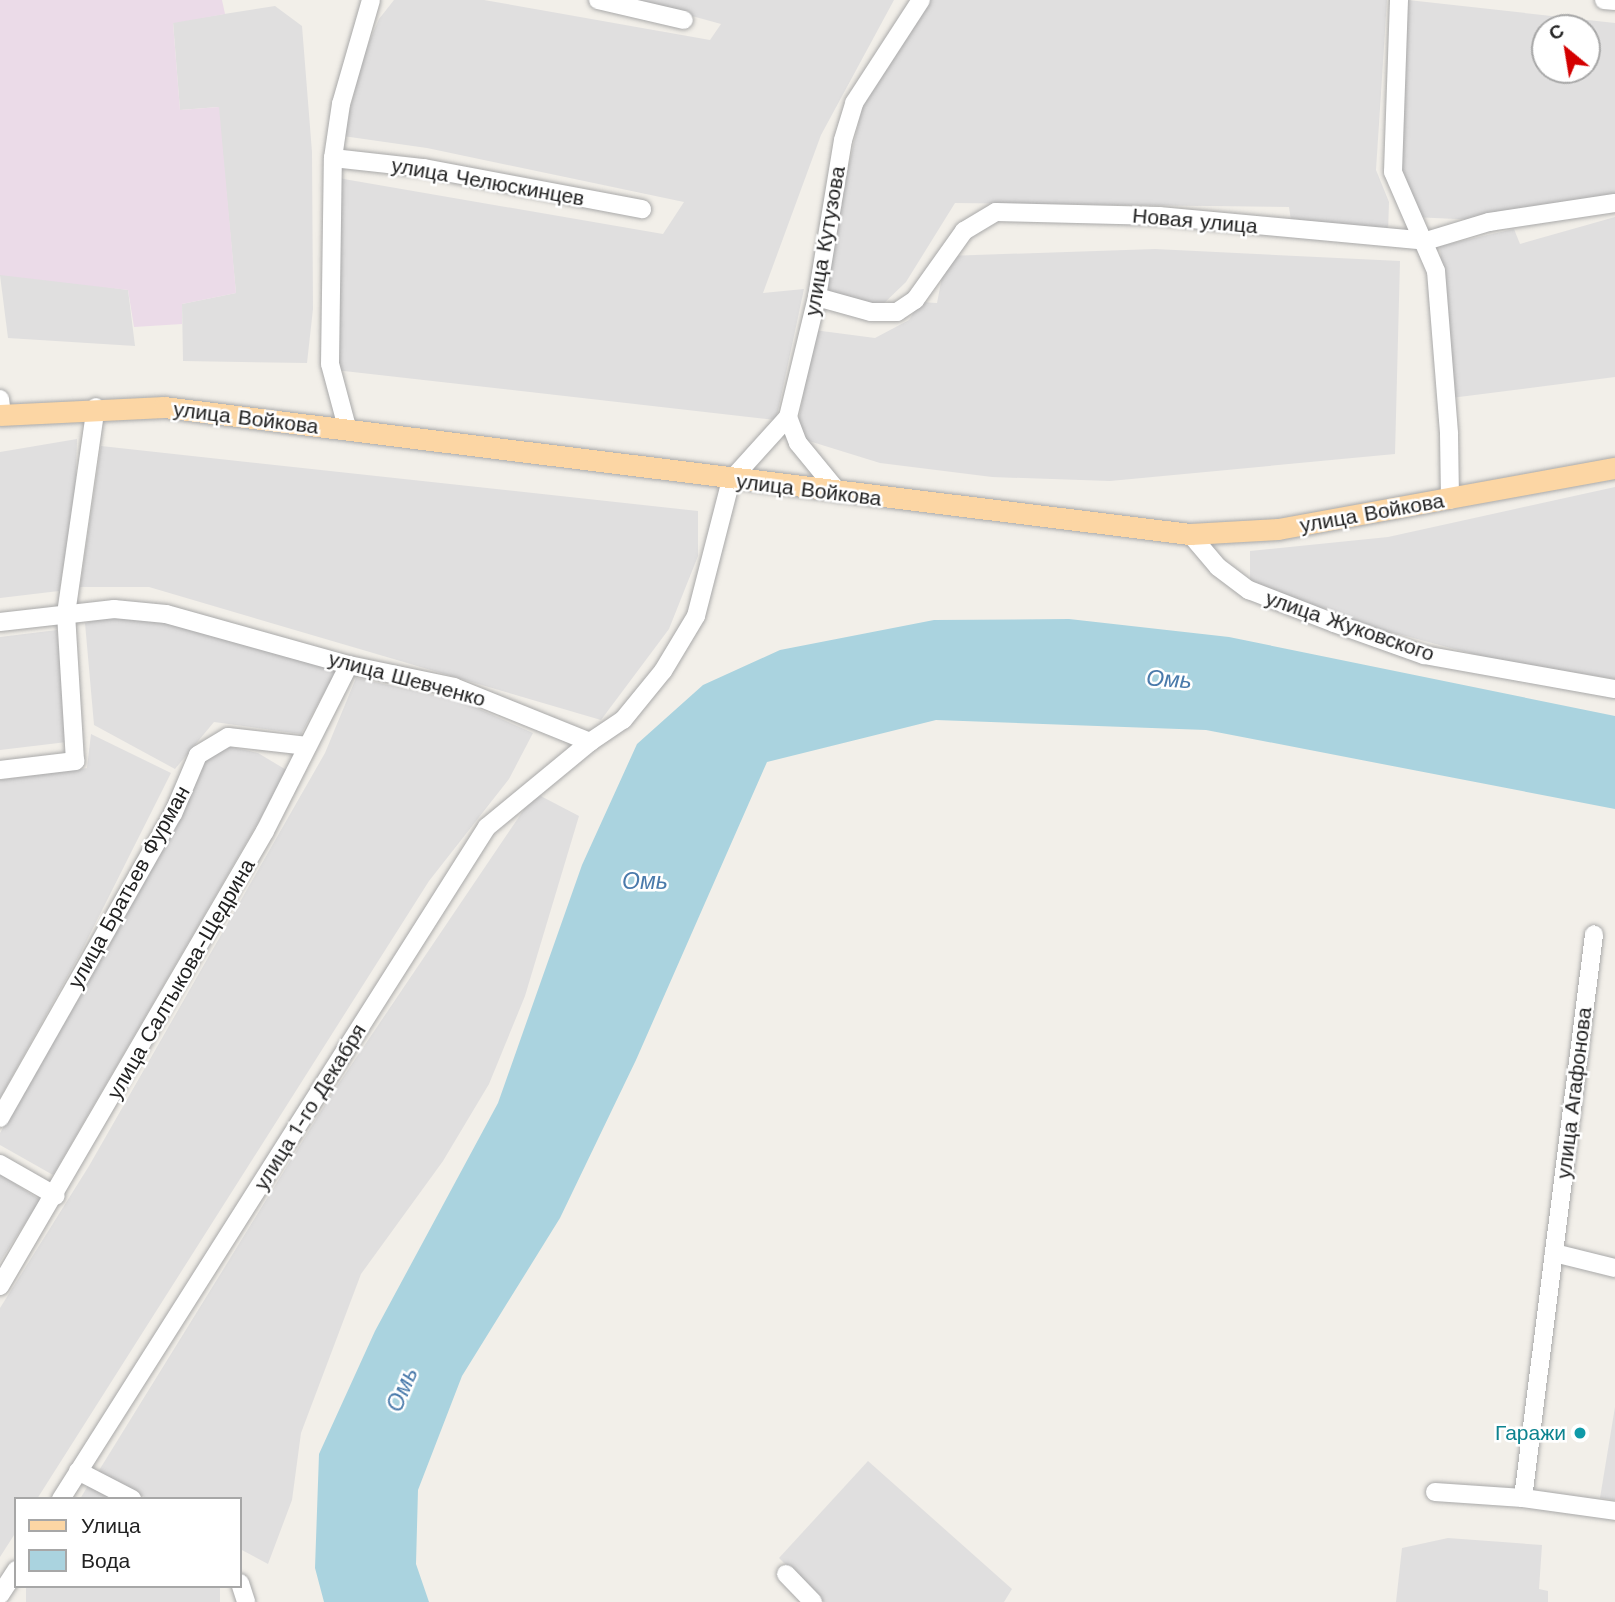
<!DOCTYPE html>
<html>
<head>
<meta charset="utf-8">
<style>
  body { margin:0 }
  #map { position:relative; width:1615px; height:1602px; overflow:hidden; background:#f2efe9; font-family:"Work Sans",sans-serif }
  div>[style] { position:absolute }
  .residential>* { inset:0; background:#e0dfdf; transform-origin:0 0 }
  .industrial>* { inset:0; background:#ebdbe8 }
  .water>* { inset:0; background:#aad3df }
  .roads { filter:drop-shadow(0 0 2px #a9a9a9) drop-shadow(0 0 2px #a9a9a9) }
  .minor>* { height:18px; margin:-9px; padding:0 9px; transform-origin:9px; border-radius:9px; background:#fff }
  .major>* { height:21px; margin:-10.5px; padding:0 10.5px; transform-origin:10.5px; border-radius:10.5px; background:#fcd6a4 }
  .dots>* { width:19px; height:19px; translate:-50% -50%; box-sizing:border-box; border:4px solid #fff; border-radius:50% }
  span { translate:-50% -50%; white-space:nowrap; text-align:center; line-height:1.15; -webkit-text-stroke:5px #fff; paint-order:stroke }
  .street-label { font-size:21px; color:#222 }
  .culture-label { font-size:21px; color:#0d838f }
  .right { translate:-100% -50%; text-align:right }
  .water-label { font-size:23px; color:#4a7aab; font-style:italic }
  .legend { position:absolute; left:14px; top:1497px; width:228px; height:91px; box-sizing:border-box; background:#fff; border:2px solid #a7a7a7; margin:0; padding:9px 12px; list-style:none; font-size:21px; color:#222 }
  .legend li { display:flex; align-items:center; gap:14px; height:35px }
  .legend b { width:35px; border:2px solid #a7a7a7 }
  .north { position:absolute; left:1531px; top:14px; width:70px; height:70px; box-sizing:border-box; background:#fff; border:2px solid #a7a7a7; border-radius:50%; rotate:330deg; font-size:19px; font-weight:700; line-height:28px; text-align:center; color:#222 }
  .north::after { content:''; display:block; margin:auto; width:24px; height:32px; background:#d40000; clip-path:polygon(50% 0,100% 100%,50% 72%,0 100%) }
</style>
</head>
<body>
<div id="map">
  <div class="residential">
    <div style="clip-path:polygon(394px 0,484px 0,710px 40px,721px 24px,634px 0,894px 0,821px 135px,763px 293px,804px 289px,776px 420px,335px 370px,338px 178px,663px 234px,684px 202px,427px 148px,343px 136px,364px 54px,379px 19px)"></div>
    <div style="clip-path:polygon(926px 0,1387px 0,1376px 170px,1389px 202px,1388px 233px,1292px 227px,1289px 207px,955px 203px,906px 282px,879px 308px,820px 292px,866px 90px)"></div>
    <div style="clip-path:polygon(evenodd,1408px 0,1615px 23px,1615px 202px,1479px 220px,1412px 217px,1398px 171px,1393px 101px,1408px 0,1545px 28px,1587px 28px,1587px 70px,1545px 70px,1545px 28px)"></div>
    <div style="clip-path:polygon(275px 6px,302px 26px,312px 152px,313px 309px,307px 363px,183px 361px,182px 304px,236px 293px,218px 107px,180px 110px,173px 22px)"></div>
    <div style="clip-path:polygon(1615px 217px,1615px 377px,1451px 398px,1440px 246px,1514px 229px,1520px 244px)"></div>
    <div style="clip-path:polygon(1155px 249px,1400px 261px,1395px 454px,1110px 481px,992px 477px,880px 463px,796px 437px,814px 330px,875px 338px,909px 320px,920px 302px,937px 303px,946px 256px)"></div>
    <div style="clip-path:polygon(17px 274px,128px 290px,135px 346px,8px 338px,0 275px)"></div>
    <div style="clip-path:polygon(77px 439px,75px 504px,59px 591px,0 598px,0 452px)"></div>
    <div style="clip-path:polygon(101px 446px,698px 511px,698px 556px,669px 629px,601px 720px,149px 587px,80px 587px)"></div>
    <div style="clip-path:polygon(1615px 487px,1615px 679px,1496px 660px,1387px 631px,1296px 603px,1250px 581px,1250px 551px,1388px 537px)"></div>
    <div style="clip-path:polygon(116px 615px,162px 621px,338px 668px,301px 734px,214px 722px,175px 769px,94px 725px,85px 623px)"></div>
    <div style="clip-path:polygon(57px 630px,67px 742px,0 750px,0 637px)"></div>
    <div style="clip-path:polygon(356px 678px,461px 701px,533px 733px,509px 779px,429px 881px,37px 1499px,16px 1499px,16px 1532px,0 1557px,0 1308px,89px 1166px,325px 753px)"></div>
    <div style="clip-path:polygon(91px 734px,171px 773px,80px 954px,0 1098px,0 780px,87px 768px)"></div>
    <div style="clip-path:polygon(222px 745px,258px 753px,288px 771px,53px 1175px,0 1145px,0 1133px,107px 950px,208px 752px)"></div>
    <div style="clip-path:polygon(535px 793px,579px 816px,525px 996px,489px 1084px,443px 1161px,361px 1274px,301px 1433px,292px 1500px,268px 1564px,240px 1549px,240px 1499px,148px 1499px,98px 1472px,331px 1095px)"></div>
    <div style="clip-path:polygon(0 1174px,40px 1200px,0 1262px)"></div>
    <div style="clip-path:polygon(1615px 1407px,1615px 1500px,1600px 1498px)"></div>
    <div style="clip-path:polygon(868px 1461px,1012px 1589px,1004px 1602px,824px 1602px,779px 1558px)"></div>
    <div style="clip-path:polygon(89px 1484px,116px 1499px,80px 1499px)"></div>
    <div style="clip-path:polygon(1448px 1538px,1542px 1545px,1539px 1589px,1548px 1591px,1548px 1602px,1396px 1602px,1402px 1548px)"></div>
    <div style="left:26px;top:1586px;width:194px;height:19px"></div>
  </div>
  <div class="industrial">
    <div style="clip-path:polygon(0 0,222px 0,225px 14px,173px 23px,180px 110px,219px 107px,236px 293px,182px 304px,182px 324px,134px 327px,128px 290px,0 275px)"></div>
  </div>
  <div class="water">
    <div style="clip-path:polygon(1069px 619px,1229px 637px,1615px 716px,1615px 809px,1206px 730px,936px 720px,767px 762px,636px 1060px,560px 1218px,462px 1376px,418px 1490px,416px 1564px,429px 1602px,324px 1602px,315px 1568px,319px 1454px,375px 1331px,498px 1103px,582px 865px,637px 744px,703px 685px,780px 650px,934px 620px)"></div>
  </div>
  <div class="roads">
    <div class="minor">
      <div style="left:598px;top:0;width:88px;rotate:13.1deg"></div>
      <div style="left:1399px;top:0;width:172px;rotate:92deg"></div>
      <div style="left:1393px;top:172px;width:108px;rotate:66.5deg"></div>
      <div style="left:1436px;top:271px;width:164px;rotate:85.4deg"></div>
      <div style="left:1449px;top:434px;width:66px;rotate:89.1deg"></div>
      <div style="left:1604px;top:0;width:11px;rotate:5deg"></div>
      <div style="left:333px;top:158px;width:92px;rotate:6.3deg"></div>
      <div style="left:424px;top:168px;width:222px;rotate:10.7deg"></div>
      <div style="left:817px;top:297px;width:56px;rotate:15.5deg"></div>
      <div style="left:871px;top:312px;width:26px"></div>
      <div style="left:897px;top:312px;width:22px;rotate:-34deg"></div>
      <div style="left:915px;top:300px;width:85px;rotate:-54.6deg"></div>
      <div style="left:964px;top:231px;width:37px;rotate:-31deg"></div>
      <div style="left:996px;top:212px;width:163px;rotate:1.4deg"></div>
      <div style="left:1159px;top:216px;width:268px;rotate:5.3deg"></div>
      <div style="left:1426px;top:241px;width:66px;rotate:-16.8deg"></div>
      <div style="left:1489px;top:222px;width:127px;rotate:-8.6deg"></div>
      <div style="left:0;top:399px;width:16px;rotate:83deg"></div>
      <div style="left:788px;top:417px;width:28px;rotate:69deg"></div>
      <div style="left:798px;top:443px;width:65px;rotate:50.6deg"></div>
      <div style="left:348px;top:431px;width:69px;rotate:-105deg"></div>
      <div style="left:330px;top:364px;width:206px;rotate:-89.2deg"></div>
      <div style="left:333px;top:158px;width:55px;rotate:-81.6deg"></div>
      <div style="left:341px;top:104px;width:108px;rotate:-73.9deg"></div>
      <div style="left:1190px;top:534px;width:43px;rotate:49.7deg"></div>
      <div style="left:1218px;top:567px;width:39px;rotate:37deg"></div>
      <div style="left:1249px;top:590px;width:91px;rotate:21.2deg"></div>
      <div style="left:1334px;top:623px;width:96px;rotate:19.6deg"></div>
      <div style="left:1424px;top:655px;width:194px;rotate:10.1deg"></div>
      <div style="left:0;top:622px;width:115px;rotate:-6.5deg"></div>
      <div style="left:114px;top:609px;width:52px;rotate:5.5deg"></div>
      <div style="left:166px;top:614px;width:190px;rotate:15.6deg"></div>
      <div style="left:349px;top:665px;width:107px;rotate:11.8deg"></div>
      <div style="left:454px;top:687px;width:147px;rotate:22deg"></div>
      <div style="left:590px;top:742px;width:40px;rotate:-34deg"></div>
      <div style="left:623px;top:720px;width:63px;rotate:-50.8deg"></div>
      <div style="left:663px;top:671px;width:64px;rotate:-59deg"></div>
      <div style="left:696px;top:616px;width:140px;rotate:-75.6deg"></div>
      <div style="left:731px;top:480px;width:85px;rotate:-47.9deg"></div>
      <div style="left:788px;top:417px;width:123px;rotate:-76.4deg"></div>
      <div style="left:817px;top:297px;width:159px;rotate:-80.6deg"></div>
      <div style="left:843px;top:140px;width:39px;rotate:-73deg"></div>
      <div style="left:854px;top:103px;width:123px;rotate:-57deg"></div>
      <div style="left:0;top:770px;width:76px;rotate:-6.8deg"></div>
      <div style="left:75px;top:761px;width:147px;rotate:-93.5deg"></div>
      <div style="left:66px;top:614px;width:209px;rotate:-81.8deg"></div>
      <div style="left:0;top:1118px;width:350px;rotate:-60.4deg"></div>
      <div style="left:173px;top:814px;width:64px;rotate:-67deg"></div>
      <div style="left:198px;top:755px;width:35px;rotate:-31deg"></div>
      <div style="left:228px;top:737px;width:80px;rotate:6.5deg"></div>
      <div style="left:0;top:1164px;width:64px;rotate:29.7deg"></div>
      <div style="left:1554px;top:1253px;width:63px;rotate:13.8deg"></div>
      <div style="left:0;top:1286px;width:527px;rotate:-59.78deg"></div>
      <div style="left:265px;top:831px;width:186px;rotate:-63.2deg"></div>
      <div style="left:78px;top:1471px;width:61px;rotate:27.4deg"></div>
      <div style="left:1435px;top:1492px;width:88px;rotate:3.9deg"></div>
      <div style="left:1523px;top:1498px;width:93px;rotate:8deg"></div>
      <div style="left:1523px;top:1498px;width:568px;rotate:-82.82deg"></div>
      <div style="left:61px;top:1499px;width:796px;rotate:-57.63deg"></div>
      <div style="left:487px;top:827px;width:134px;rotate:-39.5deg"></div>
      <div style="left:786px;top:1574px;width:39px;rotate:46deg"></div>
      <div style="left:240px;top:1583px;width:20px;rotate:72deg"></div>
      <div style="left:0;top:1595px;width:30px;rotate:-57deg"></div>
    </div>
    <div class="major">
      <div style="left:0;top:415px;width:164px;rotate:-2.8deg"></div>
      <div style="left:164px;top:407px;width:1034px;rotate:7.06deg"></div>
      <div style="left:1190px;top:534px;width:88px;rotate:-3.3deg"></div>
      <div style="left:1278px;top:529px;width:342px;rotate:-10.3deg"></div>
    </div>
  </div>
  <div class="dots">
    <div style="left:1580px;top:1433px;background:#0f9aa8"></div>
  </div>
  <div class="street-label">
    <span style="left:488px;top:182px;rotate:10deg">улица Челюскинцев</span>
    <span style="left:1195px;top:221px;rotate:5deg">Новая улица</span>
    <span style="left:825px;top:241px;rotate:-80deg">улица Кутузова</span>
    <span style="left:246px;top:418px;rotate:7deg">улица Войкова</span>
    <span style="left:809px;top:490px;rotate:7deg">улица Войкова</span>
    <span style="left:1372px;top:513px;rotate:-10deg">улица Войкова</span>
    <span style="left:1350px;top:626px;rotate:19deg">улица Жуковского</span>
    <span style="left:407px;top:679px;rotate:15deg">улица Шевченко</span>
    <span style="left:129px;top:887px;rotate:-61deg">улица Братьев Фурман</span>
    <span style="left:181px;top:979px;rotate:-60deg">улица Салтыкова-Щедрина</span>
    <span style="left:1574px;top:1093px;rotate:-83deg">улица Агафонова</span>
    <span style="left:310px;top:1107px;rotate:-58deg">улица 1-го Декабря</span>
  </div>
  <div class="culture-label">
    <span class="right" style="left:1566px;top:1433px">Гаражи</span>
  </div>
  <div class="water-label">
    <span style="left:1169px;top:680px;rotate:4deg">Омь</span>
    <span style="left:645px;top:882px">Омь</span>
    <span style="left:403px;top:1390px;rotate:-67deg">Омь</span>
  </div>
  <ul class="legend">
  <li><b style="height:9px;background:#fcd6a4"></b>Улица</li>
  <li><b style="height:19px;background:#aad3df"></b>Вода</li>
  </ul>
  <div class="north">С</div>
</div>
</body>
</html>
